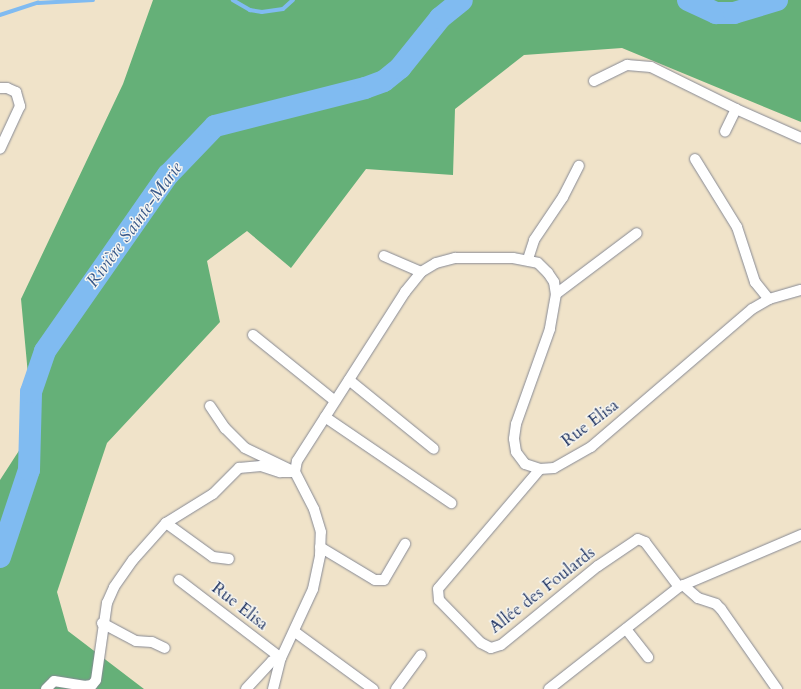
<!DOCTYPE html>
<html>
<head>
<meta charset="utf-8">
<style>
  body { margin:0 }
  #map { position:relative; width:801px; height:689px; overflow:hidden; background:#f0e3c9; font-family:Cardo,serif }
  div>[style] { position:absolute }
  .forest>* { inset:0; background:#65b078 }
  .stream>* { height:3.5px; margin:-1.75px; padding:0 1.75px; transform-origin:1.75px; border-radius:1.75px; background:#80bbf1 }
  .river>* { height:22px; margin:-11px; padding:0 11px; transform-origin:11px; border-radius:11px; background:#80bbf1 }
  .roads { filter:drop-shadow(0 0 1px #868994) drop-shadow(0 0 1px #868994) }
  .street>* { height:10px; margin:-5px; padding:0 5px; transform-origin:5px; border-radius:5px; background:#fff }
  span { translate:-50% -50%; white-space:nowrap; text-align:center; line-height:1.15; -webkit-text-stroke:3px #f6f6f2; paint-order:stroke }
  .street-label { font-size:17px; color:#1b2f5e }
  .water-label { font-size:18px; color:#39598a; font-style:italic }
</style>
</head>
<body>
<div id="map">
  <div class="forest">
    <div style="clip-path:polygon(153px 0,801px 0,801px 122px,622px 48px,524px 55px,455px 109px,453px 175px,366px 169px,291px 268px,247px 231px,207px 261px,220px 322px,107px 443px,57px 592px,68px 631px,144px 689px,0 689px,0 480px,33px 429px,21px 299px,123px 84px)"></div>
  </div>
  <div class="stream">
    <div style="left:233px;top:0;width:20px;rotate:30deg"></div>
    <div style="left:250px;top:10px;width:12px;rotate:9deg"></div>
    <div style="left:262px;top:12px;width:21px;rotate:-8deg"></div>
    <div style="left:283px;top:9px;width:13px;rotate:-42deg"></div>
    <div style="left:0;top:15px;width:40px;rotate:-18deg"></div>
    <div style="left:38px;top:3px;width:55px;rotate:-3.1deg"></div>
  </div>
  <div class="river">
    <div style="left:688px;top:0;width:31px;rotate:25deg"></div>
    <div style="left:716px;top:13px;width:18px"></div>
    <div style="left:734px;top:13px;width:45px;rotate:-16.8deg"></div>
    <div style="left:0;top:557px;width:92px;rotate:-71.6deg"></div>
    <div style="left:29px;top:470px;width:78px;rotate:-88.5deg"></div>
    <div style="left:31px;top:392px;width:43px;rotate:-71.1deg"></div>
    <div style="left:45px;top:351px;width:215px;rotate:-55.1deg"></div>
    <div style="left:168px;top:175px;width:68px;rotate:-46.2deg"></div>
    <div style="left:215px;top:126px;width:155px;rotate:-14.2deg"></div>
    <div style="left:365px;top:88px;width:20px;rotate:-20deg"></div>
    <div style="left:384px;top:81px;width:21px;rotate:-39deg"></div>
    <div style="left:400px;top:68px;width:64px;rotate:-51.3deg"></div>
    <div style="left:440px;top:18px;width:28px;rotate:-39deg"></div>
  </div>
  <div class="roads">
    <div class="street">
      <div style="left:594px;top:81px;width:37px;rotate:-26deg"></div>
      <div style="left:627px;top:65px;width:24px;rotate:5deg"></div>
      <div style="left:651px;top:67px;width:95px;rotate:26.3deg"></div>
      <div style="left:736px;top:109px;width:25px;rotate:116deg"></div>
      <div style="left:0;top:88px;width:7px"></div>
      <div style="left:7px;top:88px;width:10px;rotate:24deg"></div>
      <div style="left:16px;top:92px;width:15px;rotate:74deg"></div>
      <div style="left:20px;top:106px;width:47px;rotate:114.9deg"></div>
      <div style="left:736px;top:109px;width:71px;rotate:24deg"></div>
      <div style="left:695px;top:159px;width:80px;rotate:58.3deg"></div>
      <div style="left:737px;top:227px;width:58px;rotate:71.9deg"></div>
      <div style="left:755px;top:282px;width:22px;rotate:51deg"></div>
      <div style="left:384px;top:256px;width:40px;rotate:23.4deg"></div>
      <div style="left:528px;top:259px;width:20px;rotate:-72deg"></div>
      <div style="left:534px;top:240px;width:52px;rotate:-56deg"></div>
      <div style="left:563px;top:197px;width:35px;rotate:-63deg"></div>
      <div style="left:556px;top:294px;width:101px;rotate:-37deg"></div>
      <div style="left:253px;top:335px;width:105px;rotate:38.8deg"></div>
      <div style="left:349px;top:380px;width:109px;rotate:39.1deg"></div>
      <div style="left:210px;top:406px;width:27px;rotate:56deg"></div>
      <div style="left:225px;top:428px;width:28px;rotate:45deg"></div>
      <div style="left:245px;top:448px;width:53px;rotate:25.6deg"></div>
      <div style="left:325px;top:417px;width:153px;rotate:34.3deg"></div>
      <div style="left:540px;top:469px;width:157px;rotate:130.4deg"></div>
      <div style="left:438px;top:589px;width:11px;rotate:85deg"></div>
      <div style="left:439px;top:600px;width:60px;rotate:45.7deg"></div>
      <div style="left:481px;top:643px;width:11px;rotate:27deg"></div>
      <div style="left:491px;top:648px;width:10px;rotate:-17deg"></div>
      <div style="left:501px;top:645px;width:125px;rotate:-39.2deg"></div>
      <div style="left:598px;top:566px;width:48px;rotate:-34deg"></div>
      <div style="left:638px;top:539px;width:8px;rotate:23deg"></div>
      <div style="left:645px;top:542px;width:56px;rotate:52.9deg"></div>
      <div style="left:166px;top:523px;width:58px;rotate:35.9deg"></div>
      <div style="left:213px;top:557px;width:16px;rotate:7deg"></div>
      <div style="left:320px;top:547px;width:64px;rotate:31deg"></div>
      <div style="left:375px;top:580px;width:9px"></div>
      <div style="left:384px;top:580px;width:42px;rotate:-59.7deg"></div>
      <div style="left:179px;top:580px;width:128px;rotate:37.4deg"></div>
      <div style="left:683px;top:585px;width:20px;rotate:41deg"></div>
      <div style="left:698px;top:598px;width:19px;rotate:18deg"></div>
      <div style="left:716px;top:604px;width:7px;rotate:45deg"></div>
      <div style="left:721px;top:609px;width:98px;rotate:55deg"></div>
      <div style="left:102px;top:623px;width:38px;rotate:28deg"></div>
      <div style="left:136px;top:641px;width:16px;rotate:4deg"></div>
      <div style="left:152px;top:642px;width:14px;rotate:25deg"></div>
      <div style="left:626px;top:629px;width:36px;rotate:52deg"></div>
      <div style="left:295px;top:632px;width:97px;rotate:36.2deg"></div>
      <div style="left:46px;top:689px;width:11px;rotate:-45deg"></div>
      <div style="left:54px;top:681px;width:30px;rotate:9deg"></div>
      <div style="left:84px;top:686px;width:8px;rotate:-7deg"></div>
      <div style="left:92px;top:685px;width:6px;rotate:-51deg"></div>
      <div style="left:96px;top:680px;width:78px;rotate:-81.9deg"></div>
      <div style="left:107px;top:603px;width:17px;rotate:-66deg"></div>
      <div style="left:114px;top:587px;width:33px;rotate:-55deg"></div>
      <div style="left:133px;top:560px;width:50px;rotate:-48.3deg"></div>
      <div style="left:166px;top:523px;width:55px;rotate:-31.7deg"></div>
      <div style="left:213px;top:494px;width:37px;rotate:-45deg"></div>
      <div style="left:239px;top:468px;width:22px;rotate:-5deg"></div>
      <div style="left:261px;top:466px;width:20px;rotate:18deg"></div>
      <div style="left:280px;top:472px;width:15px"></div>
      <div style="left:246px;top:689px;width:38px;rotate:-47deg"></div>
      <div style="left:272px;top:661px;width:9px;rotate:-18deg"></div>
      <div style="left:273px;top:689px;width:32px;rotate:-76deg"></div>
      <div style="left:281px;top:658px;width:76px;rotate:-65.1deg"></div>
      <div style="left:313px;top:589px;width:35px;rotate:-78deg"></div>
      <div style="left:320px;top:555px;width:23px;rotate:-88deg"></div>
      <div style="left:321px;top:532px;width:24px;rotate:-107deg"></div>
      <div style="left:314px;top:509px;width:42px;rotate:-117.2deg"></div>
      <div style="left:295px;top:472px;width:11px;rotate:-80deg"></div>
      <div style="left:297px;top:461px;width:201px;rotate:-57.4deg"></div>
      <div style="left:405px;top:292px;width:26px;rotate:-51deg"></div>
      <div style="left:421px;top:272px;width:17px;rotate:-31deg"></div>
      <div style="left:436px;top:263px;width:20px;rotate:-15deg"></div>
      <div style="left:455px;top:258px;width:58px"></div>
      <div style="left:513px;top:258px;width:25px;rotate:11deg"></div>
      <div style="left:538px;top:263px;width:14px;rotate:45deg"></div>
      <div style="left:548px;top:273px;width:11px;rotate:56deg"></div>
      <div style="left:554px;top:282px;width:12px;rotate:81deg"></div>
      <div style="left:556px;top:294px;width:36px;rotate:100deg"></div>
      <div style="left:550px;top:329px;width:101px;rotate:109.7deg"></div>
      <div style="left:516px;top:424px;width:15px;rotate:98deg"></div>
      <div style="left:514px;top:439px;width:13px;rotate:81deg"></div>
      <div style="left:516px;top:452px;width:15px;rotate:53deg"></div>
      <div style="left:525px;top:464px;width:16px;rotate:18deg"></div>
      <div style="left:540px;top:469px;width:14px;rotate:-4deg"></div>
      <div style="left:554px;top:468px;width:43px;rotate:-29.6deg"></div>
      <div style="left:591px;top:447px;width:212px;rotate:-40.6deg"></div>
      <div style="left:752px;top:309px;width:20px;rotate:-30deg"></div>
      <div style="left:769px;top:299px;width:33px;rotate:-16deg"></div>
      <div style="left:396px;top:689px;width:42px;rotate:-53.7deg"></div>
      <div style="left:549px;top:689px;width:165px;rotate:-38.1deg"></div>
      <div style="left:679px;top:587px;width:133px;rotate:-23.1deg"></div>
    </div>
  </div>
  <div class="street-label">
    <span style="left:590px;top:423px;rotate:-37deg">Rue Elisa</span>
    <span style="left:542px;top:590px;rotate:-38deg">Allée des Foulards</span>
    <span style="left:240px;top:606px;rotate:38deg">Rue Elisa</span>
  </div>
  <div class="water-label">
    <span style="left:135px;top:225px;rotate:-54deg">Rivière Sainte-Marie</span>
  </div>
</div>
</body>
</html>
